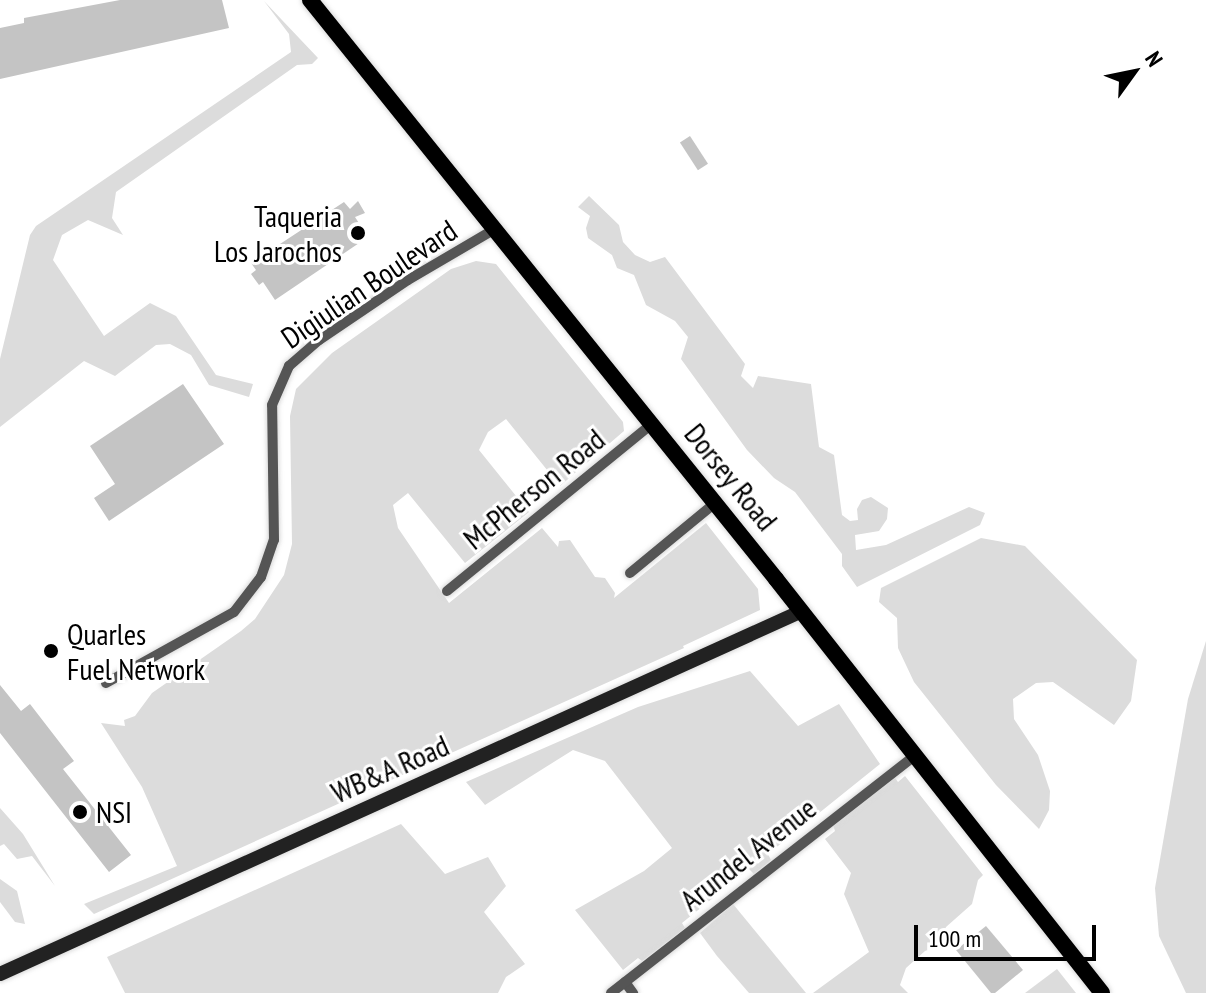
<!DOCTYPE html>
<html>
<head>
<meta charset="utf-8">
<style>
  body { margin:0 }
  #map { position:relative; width:1206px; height:993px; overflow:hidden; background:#fff; font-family:"PT Sans Narrow",sans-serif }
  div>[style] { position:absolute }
  .green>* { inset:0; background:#dcdcdc }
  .building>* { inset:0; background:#c4c4c4; transform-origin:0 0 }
  .roads { filter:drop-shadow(0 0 2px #dbdbdb) drop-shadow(0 0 2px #dbdbdb) }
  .street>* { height:10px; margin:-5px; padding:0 5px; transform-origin:5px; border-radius:5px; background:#555 }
  .secondary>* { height:14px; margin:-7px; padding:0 7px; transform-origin:7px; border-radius:7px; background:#222 }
  .primary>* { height:16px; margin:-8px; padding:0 8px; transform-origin:8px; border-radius:8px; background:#000 }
  .dots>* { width:22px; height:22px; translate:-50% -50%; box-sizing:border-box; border:4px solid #fff; border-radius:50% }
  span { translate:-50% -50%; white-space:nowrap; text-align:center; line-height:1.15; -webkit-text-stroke:6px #fff; paint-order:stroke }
  .poi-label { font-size:30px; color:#000 }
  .right { translate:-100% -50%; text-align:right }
  .left { translate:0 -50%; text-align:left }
  .street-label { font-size:30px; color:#000 }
  .north { position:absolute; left:1094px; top:32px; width:80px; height:80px; -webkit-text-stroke:6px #fff; paint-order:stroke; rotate:57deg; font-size:22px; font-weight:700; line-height:32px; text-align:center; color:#000 }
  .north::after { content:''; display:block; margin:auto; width:28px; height:36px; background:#000; clip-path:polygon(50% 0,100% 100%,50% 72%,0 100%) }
  .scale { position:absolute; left:914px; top:925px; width:182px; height:36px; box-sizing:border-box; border:4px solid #000; border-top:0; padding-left:10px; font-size:24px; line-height:28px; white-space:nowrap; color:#000; -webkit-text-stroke:6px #fff; paint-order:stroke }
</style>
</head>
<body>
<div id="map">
  <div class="green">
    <div style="clip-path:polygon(264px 1px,318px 58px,312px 64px,297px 65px,116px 192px,112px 218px,123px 235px,88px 220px,62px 235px,53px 260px,104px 336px,150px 303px,176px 316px,216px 375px,253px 384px,249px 397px,209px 385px,191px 355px,170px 344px,156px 345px,115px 376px,84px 361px,0 427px,0 359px,30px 235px,36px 226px,291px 52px,289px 34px)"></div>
    <div style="clip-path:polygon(589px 196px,619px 225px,623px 242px,635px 255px,650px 262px,665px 257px,745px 364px,741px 376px,753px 388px,758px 376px,811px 384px,819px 447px,834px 455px,842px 515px,850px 521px,858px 520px,857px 509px,862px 500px,871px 497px,888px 508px,887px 519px,879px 531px,855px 535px,856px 550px,886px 545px,969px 507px,985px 513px,980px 525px,857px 587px,842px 566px,842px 554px,795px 492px,774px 478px,747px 450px,681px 359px,688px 337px,675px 321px,646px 305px,634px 275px,617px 268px,612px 255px,588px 238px,586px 228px,590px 216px,578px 207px)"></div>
    <div style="clip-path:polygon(476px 261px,496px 264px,623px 422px,624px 431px,560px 486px,506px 419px,488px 432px,479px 450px,529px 512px,465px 563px,408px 493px,393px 505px,398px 528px,449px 603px,542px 528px,558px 547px,559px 541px,570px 540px,595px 577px,605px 578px,615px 593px,614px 598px,706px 523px,758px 589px,760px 610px,683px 646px,684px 648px,94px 914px,84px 904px,177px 866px,142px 787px,101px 723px,125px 726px,124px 720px,135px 716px,152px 693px,241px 631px,255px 619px,284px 575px,292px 544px,290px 416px,296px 389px,332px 353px,451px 269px)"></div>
    <div style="clip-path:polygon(981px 538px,1025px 546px,1137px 660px,1131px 701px,1114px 725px,1053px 682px,1036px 683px,1013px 699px,1014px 719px,1038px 755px,1050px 791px,1049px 810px,1039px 829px,996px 785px,914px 682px,898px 648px,897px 618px,879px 602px,881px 588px)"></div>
    <div style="clip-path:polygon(1206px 641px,1206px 993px,1186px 993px,1159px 936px,1155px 888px,1188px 699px)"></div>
    <div style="clip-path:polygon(750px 671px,798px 726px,839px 704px,880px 764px,768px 854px,771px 860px,754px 874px,749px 869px,682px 923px,685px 928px,642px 961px,638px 958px,623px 970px,575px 910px,644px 871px,672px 848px,605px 761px,573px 750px,485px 805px,466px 782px,638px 707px)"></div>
    <div style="clip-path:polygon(905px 776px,983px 875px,978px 880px,972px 904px,946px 927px,939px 946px,925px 951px,906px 968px,900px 985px,908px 993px,813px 993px,869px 952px,844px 894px,851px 873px,825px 839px,835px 831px,833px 825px,895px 778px,898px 782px)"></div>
    <div style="clip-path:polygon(0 808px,23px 834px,55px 886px,32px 856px,17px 859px,4px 844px,0 846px)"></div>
    <div style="clip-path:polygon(401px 824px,445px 874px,488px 857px,506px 886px,484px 912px,525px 964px,506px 977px,498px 993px,125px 993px,107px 957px)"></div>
    <div style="clip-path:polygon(0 879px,17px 891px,25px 924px,15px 922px,0 902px)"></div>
    <div style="clip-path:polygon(733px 904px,806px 993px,749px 993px,717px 956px,700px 933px)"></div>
    <div style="clip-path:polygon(1057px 969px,1076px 993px,1025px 993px)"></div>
  </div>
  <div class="building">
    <div style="clip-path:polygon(120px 0,222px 0,229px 28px,0 79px,0 28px,24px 23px,24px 18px)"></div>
    <div style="left:690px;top:136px;width:33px;height:12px;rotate:57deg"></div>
    <div style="clip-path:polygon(358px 201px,365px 213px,355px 217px,368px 237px,275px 300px,263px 282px,259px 285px,251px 274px,256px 270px,251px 263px,344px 202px,350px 209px)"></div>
    <div style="clip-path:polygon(183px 384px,224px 444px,109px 521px,94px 498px,115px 484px,90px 446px)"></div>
    <div style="clip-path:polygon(0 685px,21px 711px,30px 704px,74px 761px,63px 769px,131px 855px,109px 872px,0 733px)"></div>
    <div style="clip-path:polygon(986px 926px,1023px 970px,995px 993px,991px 993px,956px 950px)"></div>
  </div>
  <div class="roads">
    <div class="street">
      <div style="left:630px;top:573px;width:110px;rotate:-39.5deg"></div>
      <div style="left:447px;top:591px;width:264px;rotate:-39.2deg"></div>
      <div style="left:106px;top:683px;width:146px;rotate:-29deg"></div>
      <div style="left:234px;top:612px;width:44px;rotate:-52.4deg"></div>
      <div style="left:261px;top:577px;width:39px;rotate:-71deg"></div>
      <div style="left:274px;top:540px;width:135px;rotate:-90.8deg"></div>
      <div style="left:272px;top:405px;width:43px;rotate:-66.4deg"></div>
      <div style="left:289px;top:366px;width:40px;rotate:-41deg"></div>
      <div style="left:319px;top:340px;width:107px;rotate:-34deg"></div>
      <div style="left:408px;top:280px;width:101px;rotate:-30.4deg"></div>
      <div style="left:625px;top:982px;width:14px;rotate:54deg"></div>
      <div style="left:611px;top:993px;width:387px;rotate:-38deg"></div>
    </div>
    <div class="secondary">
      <div style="left:0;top:974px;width:880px;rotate:-24.35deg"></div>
    </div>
    <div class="primary">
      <div style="left:310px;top:0;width:743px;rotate:51.17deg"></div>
      <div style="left:776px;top:579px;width:527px;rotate:51.78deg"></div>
    </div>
  </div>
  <div class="dots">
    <div style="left:358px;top:233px;background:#000"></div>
    <div style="left:51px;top:651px;background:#000"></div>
    <div style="left:80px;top:812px;background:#000"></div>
  </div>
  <div class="poi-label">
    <span class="right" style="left:342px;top:233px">Taqueria<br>Los Jarochos</span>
    <span class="left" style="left:67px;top:651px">Quarles<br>Fuel Network</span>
    <span class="left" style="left:96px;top:812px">NSI</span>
  </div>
  <div class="street-label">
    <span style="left:369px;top:284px;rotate:-34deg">Digiulian Boulevard</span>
    <span style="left:731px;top:477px;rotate:51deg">Dorsey Road</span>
    <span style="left:534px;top:489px;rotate:-39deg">McPherson Road</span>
    <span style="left:390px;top:769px;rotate:-24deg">WB&amp;A Road</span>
    <span style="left:748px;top:854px;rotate:-38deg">Arundel Avenue</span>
  </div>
  <div class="north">N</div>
  <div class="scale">100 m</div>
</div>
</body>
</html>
